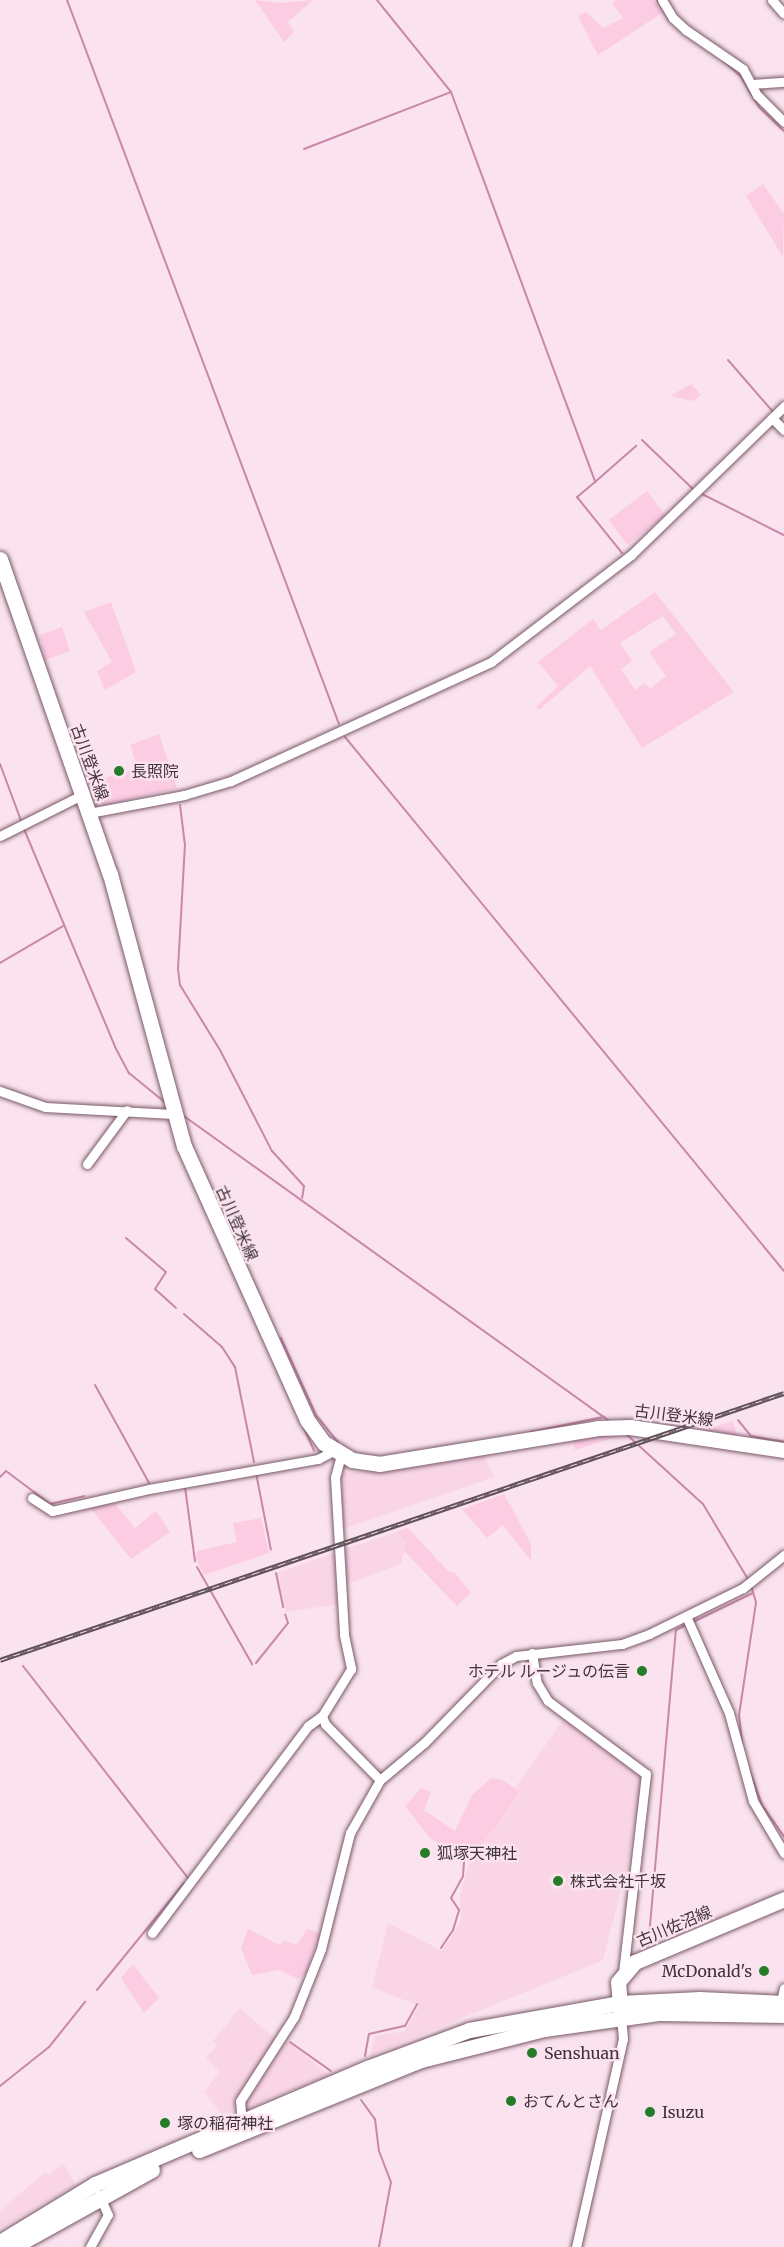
<!DOCTYPE html>
<html>
<head>
<meta charset="utf-8">
<style>
  body { margin:0 }
  #map { position:relative; width:784px; height:2247px; overflow:hidden; background:#fae3ee; font-family:Merriweather,"Noto Sans JP",serif }
  div>[style] { position:absolute }
  .built>* { inset:0; background:#f9d5e6 }
  .green>* { inset:0; background:#fccce3; transform-origin:0 0 }
  .stream>* { height:2px; margin:-1px; padding:0 1px; transform-origin:1px; border-radius:1px; background:#c987a9 }
  .roads { filter:drop-shadow(0 0 2px #795969) drop-shadow(0 0 2px #795969) }
  .minor>* { height:9px; margin:-4.5px; padding:0 4.5px; transform-origin:4.5px; border-radius:4.5px; background:#fff }
  .primary>* { height:15px; margin:-7.5px; padding:0 7.5px; transform-origin:7.5px; border-radius:7.5px; background:#fff }
  .trunk>* { height:15px; margin:-7.5px; padding:0 7.5px; transform-origin:7.5px; border-radius:7.5px; background:#fff }
  .rail>* { height:4.5px; margin-top:-2.25px; transform-origin:0; background:repeating-linear-gradient(90deg,#fae3ee 0 7px,#615159 0 14px); box-sizing:border-box; border-block:2px solid #615159 }
  .dots>* { width:16px; height:16px; translate:-50% -50%; box-sizing:border-box; border:3px solid #fae3ee; border-radius:50% }
  span { translate:-50% -50%; white-space:nowrap; text-align:center; line-height:1.15; -webkit-text-stroke:4.5px #fae3ee; paint-order:stroke }
  .street-label { font-size:16px; color:#41333a }
  .poi-label { font-size:16px; color:#41333a }
  .left { translate:0 -50%; text-align:left }
  .right { translate:-100% -50%; text-align:right }
</style>
</head>
<body>
<div id="map">
  <div class="built">
    <div style="clip-path:polygon(481px 1449px,494px 1477px,343px 1529px,340px 1473px,384px 1471px)"></div>
    <div style="clip-path:polygon(397px 1532px,406px 1543px,401px 1564px,345px 1585px,342px 1550px)"></div>
    <div style="clip-path:polygon(334px 1553px,338px 1604px,286px 1612px,277px 1573px)"></div>
    <div style="clip-path:polygon(564px 1719px,639px 1775px,641px 1782px,627px 1867px,603px 1960px,370px 2056px,375px 2036px,405px 2031px,419px 2006px,372px 1987px,388px 1923px,442px 1951px,461px 1921px,460px 1895px,469px 1864px,520px 1793px,515px 1788px)"></div>
    <div style="clip-path:polygon(240px 2008px,276px 2040px,231px 2112px,221px 2114px,204px 2091px,220px 2072px,206px 2058px,217px 2045px,213px 2041px)"></div>
    <div style="clip-path:polygon(288px 2041px,329px 2075px,247px 2108px,245px 2104px)"></div>
    <div style="clip-path:polygon(63px 2163px,76px 2185px,0 2228px,0 2211px,45px 2172px,49px 2175px)"></div>
  </div>
  <div class="green">
    <div style="clip-path:polygon(255px 0,281px 3px,313px 0,288px 22px,294px 32px,284px 42px)"></div>
    <div style="clip-path:polygon(616px 0,654px 0,662px 13px,598px 55px,578px 16px,586px 12px,603px 28px,623px 18px,612px 3px)"></div>
    <div style="clip-path:polygon(763px 184px,784px 214px,783px 257px,746px 196px)"></div>
    <div style="clip-path:polygon(691px 384px,701px 395px,693px 401px,670px 396px)"></div>
    <div style="left:647px;top:491px;width:31px;height:48px;rotate:53deg"></div>
    <div style="clip-path:polygon(evenodd,655px 592px,734px 692px,642px 748px,590px 666px,539px 710px,536px 707px,558px 686px,538px 662px,593px 619px,601px 630px,655px 592px,663px 616px,676px 634px,649px 652px,666px 676px,650px 689px,645px 683px,635px 690px,621px 669px,632px 661px,620px 643px,663px 616px)"></div>
    <div style="clip-path:polygon(111px 602px,136px 672px,105px 690px,97px 671px,112px 662px,84px 612px)"></div>
    <div style="clip-path:polygon(62px 627px,70px 651px,45px 660px,40px 635px)"></div>
    <div style="clip-path:polygon(159px 734px,177px 788px,99px 807px,94px 804px,85px 784px,138px 768px,130px 745px)"></div>
    <div style="clip-path:polygon(732px 1421px,739px 1438px,703px 1431px)"></div>
    <div style="clip-path:polygon(617px 1430px,623px 1435px,575px 1450px,572px 1436px)"></div>
    <div style="clip-path:polygon(504px 1494px,531px 1544px,531px 1561px,503px 1525px,487px 1538px,462px 1509px)"></div>
    <div style="clip-path:polygon(111px 1499px,135px 1528px,156px 1511px,170px 1532px,131px 1559px,88px 1505px)"></div>
    <div style="clip-path:polygon(261px 1518px,269px 1553px,204px 1575px,196px 1559px,197px 1551px,237px 1542px,233px 1523px)"></div>
    <div style="clip-path:polygon(408px 1528px,449px 1572px,454px 1572px,471px 1593px,457px 1606px,404px 1551px,406px 1543px,397px 1532px)"></div>
    <div style="clip-path:polygon(491px 1778px,503px 1780px,520px 1792px,470px 1862px,430px 1838px,405px 1806px,421px 1788px,431px 1792px,424px 1810px,455px 1831px,472px 1795px)"></div>
    <div style="clip-path:polygon(248px 1929px,279px 1945px,285px 1941px,297px 1945px,307px 1929px,320px 1933px,307px 1972px,298px 1979px,279px 1970px,252px 1975px,241px 1948px)"></div>
    <div style="clip-path:polygon(133px 1964px,159px 1998px,144px 2013px,121px 1978px)"></div>
  </div>
  <div class="stream">
    <div style="left:67px;top:0;width:773px;rotate:69.41deg"></div>
    <div style="left:377px;top:0;width:118px;rotate:51.2deg"></div>
    <div style="left:451px;top:92px;width:416px;rotate:69.7deg"></div>
    <div style="left:595px;top:482px;width:55px;rotate:-41.3deg"></div>
    <div style="left:657px;top:0;width:23px;rotate:59deg"></div>
    <div style="left:724px;top:61px;width:23px;rotate:43deg"></div>
    <div style="left:741px;top:77px;width:35px;rotate:59deg"></div>
    <div style="left:759px;top:107px;width:35px;rotate:44deg"></div>
    <div style="left:304px;top:149px;width:158px;rotate:-21.2deg"></div>
    <div style="left:728px;top:360px;width:70px;rotate:49deg"></div>
    <div style="left:642px;top:440px;width:71px;rotate:43.9deg"></div>
    <div style="left:595px;top:482px;width:23px;rotate:140deg"></div>
    <div style="left:577px;top:497px;width:72px;rotate:51.2deg"></div>
    <div style="left:698px;top:492px;width:96px;rotate:26.6deg"></div>
    <div style="left:345px;top:737px;width:691px;rotate:50.58deg"></div>
    <div style="left:0;top:764px;width:63px;rotate:69.6deg"></div>
    <div style="left:180px;top:805px;width:39px;rotate:83deg"></div>
    <div style="left:185px;top:844px;width:125px;rotate:93.2deg"></div>
    <div style="left:178px;top:969px;width:16px;rotate:83deg"></div>
    <div style="left:180px;top:985px;width:76px;rotate:58.4deg"></div>
    <div style="left:220px;top:1050px;width:114px;rotate:62.8deg"></div>
    <div style="left:272px;top:1151px;width:47px;rotate:47.6deg"></div>
    <div style="left:304px;top:1186px;width:12px;rotate:99deg"></div>
    <div style="left:24px;top:829px;width:236px;rotate:67.3deg"></div>
    <div style="left:115px;top:1047px;width:30px;rotate:62deg"></div>
    <div style="left:129px;top:1073px;width:49px;rotate:39.2deg"></div>
    <div style="left:0;top:963px;width:73px;rotate:-30.4deg"></div>
    <div style="left:181px;top:1114px;width:525px;rotate:35.63deg"></div>
    <div style="left:126px;top:1238px;width:52px;rotate:40.4deg"></div>
    <div style="left:166px;top:1272px;width:20px;rotate:123deg"></div>
    <div style="left:155px;top:1289px;width:28px;rotate:42deg"></div>
    <div style="left:184px;top:1314px;width:50px;rotate:41deg"></div>
    <div style="left:222px;top:1347px;width:24px;rotate:57deg"></div>
    <div style="left:235px;top:1367px;width:97px;rotate:78.7deg"></div>
    <div style="left:281px;top:1338px;width:85px;rotate:65.6deg"></div>
    <div style="left:316px;top:1415px;width:35px;rotate:51deg"></div>
    <div style="left:95px;top:1385px;width:112px;rotate:61.1deg"></div>
    <div style="left:738px;top:1420px;width:21px;rotate:51deg"></div>
    <div style="left:751px;top:1436px;width:34px;rotate:10deg"></div>
    <div style="left:303px;top:1426px;width:27px;rotate:66deg"></div>
    <div style="left:530px;top:1432px;width:76px;rotate:-11.5deg"></div>
    <div style="left:625px;top:1433px;width:105px;rotate:42.3deg"></div>
    <div style="left:703px;top:1504px;width:90px;rotate:59.1deg"></div>
    <div style="left:256px;top:1473px;width:78px;rotate:79deg"></div>
    <div style="left:0;top:1477px;width:8px;rotate:-45deg"></div>
    <div style="left:6px;top:1471px;width:55px;rotate:36.9deg"></div>
    <div style="left:50px;top:1504px;width:35px;rotate:-13deg"></div>
    <div style="left:185px;top:1487px;width:75px;rotate:82.3deg"></div>
    <div style="left:197px;top:1567px;width:112px;rotate:60.4deg"></div>
    <div style="left:276px;top:1573px;width:35px;rotate:78deg"></div>
    <div style="left:693px;top:1622px;width:67px;rotate:-25.8deg"></div>
    <div style="left:256px;top:1663px;width:51px;rotate:-51.3deg"></div>
    <div style="left:288px;top:1623px;width:9px;rotate:-108deg"></div>
    <div style="left:23px;top:1666px;width:269px;rotate:52.1deg"></div>
    <div style="left:742px;top:1743px;width:28px;rotate:-96deg"></div>
    <div style="left:739px;top:1715px;width:114px;rotate:-81.4deg"></div>
    <div style="left:756px;top:1602px;width:17px;rotate:-107deg"></div>
    <div style="left:749px;top:1769px;width:38px;rotate:70deg"></div>
    <div style="left:762px;top:1805px;width:39px;rotate:55deg"></div>
    <div style="left:649px;top:1937px;width:308px;rotate:-85deg"></div>
    <div style="left:676px;top:1630px;width:13px;rotate:-27deg"></div>
    <div style="left:441px;top:1948px;width:22px;rotate:-56deg"></div>
    <div style="left:453px;top:1930px;width:21px;rotate:-73deg"></div>
    <div style="left:459px;top:1910px;width:14px;rotate:-124deg"></div>
    <div style="left:451px;top:1898px;width:25px;rotate:-61deg"></div>
    <div style="left:463px;top:1876px;width:16px;rotate:-86deg"></div>
    <div style="left:97px;top:1990px;width:138px;rotate:-50.9deg"></div>
    <div style="left:290px;top:2042px;width:50px;rotate:35.3deg"></div>
    <div style="left:365px;top:2056px;width:22px;rotate:-80deg"></div>
    <div style="left:369px;top:2034px;width:37px;rotate:-13deg"></div>
    <div style="left:405px;top:2026px;width:25px;rotate:-61deg"></div>
    <div style="left:0;top:2086px;width:63px;rotate:-38.5deg"></div>
    <div style="left:49px;top:2047px;width:58px;rotate:-51.3deg"></div>
    <div style="left:361px;top:2100px;width:24px;rotate:54deg"></div>
    <div style="left:375px;top:2119px;width:32px;rotate:83deg"></div>
    <div style="left:379px;top:2151px;width:33px;rotate:69deg"></div>
    <div style="left:391px;top:2182px;width:66px;rotate:100.5deg"></div>
  </div>
  <div class="roads">
    <div class="minor">
      <div style="left:662px;top:0;width:21px;rotate:59deg"></div>
      <div style="left:673px;top:18px;width:18px;rotate:43deg"></div>
      <div style="left:686px;top:30px;width:69px;rotate:34.4deg"></div>
      <div style="left:743px;top:69px;width:30px;rotate:62deg"></div>
      <div style="left:757px;top:95px;width:38px;rotate:45deg"></div>
      <div style="left:772px;top:0;width:18px;rotate:49deg"></div>
      <div style="left:752px;top:84px;width:32px;rotate:-4deg"></div>
      <div style="left:772px;top:418px;width:17px;rotate:45deg"></div>
      <div style="left:89px;top:813px;width:97px;rotate:-10.7deg"></div>
      <div style="left:184px;top:795px;width:49px;rotate:-16.6deg"></div>
      <div style="left:231px;top:781px;width:286px;rotate:-24.6deg"></div>
      <div style="left:491px;top:662px;width:176px;rotate:-37.4deg"></div>
      <div style="left:631px;top:555px;width:214px;rotate:-44.2deg"></div>
      <div style="left:0;top:836px;width:92px;rotate:-26.6deg"></div>
      <div style="left:0;top:1091px;width:48px;rotate:19.6deg"></div>
      <div style="left:45px;top:1107px;width:128px;rotate:3.1deg"></div>
      <div style="left:87px;top:1164px;width:67px;rotate:-53.5deg"></div>
      <div style="left:341px;top:1455px;width:23px;rotate:105deg"></div>
      <div style="left:335px;top:1477px;width:158px;rotate:86.7deg"></div>
      <div style="left:344px;top:1635px;width:35px;rotate:78deg"></div>
      <div style="left:351px;top:1669px;width:55px;rotate:121.7deg"></div>
      <div style="left:322px;top:1716px;width:9px;rotate:69deg"></div>
      <div style="left:325px;top:1724px;width:78px;rotate:45.5deg"></div>
      <div style="left:32px;top:1498px;width:24px;rotate:33deg"></div>
      <div style="left:52px;top:1511px;width:99px;rotate:-12.8deg"></div>
      <div style="left:149px;top:1489px;width:172px;rotate:-10.1deg"></div>
      <div style="left:318px;top:1459px;width:17px;rotate:-28deg"></div>
      <div style="left:686px;top:1616px;width:106px;rotate:66.1deg"></div>
      <div style="left:729px;top:1713px;width:91px;rotate:74.7deg"></div>
      <div style="left:753px;top:1801px;width:61px;rotate:59.2deg"></div>
      <div style="left:532px;top:1653px;width:30px;rotate:81deg"></div>
      <div style="left:537px;top:1683px;width:21px;rotate:59deg"></div>
      <div style="left:548px;top:1701px;width:122px;rotate:36.7deg"></div>
      <div style="left:646px;top:1774px;width:200px;rotate:96.6deg"></div>
      <div style="left:152px;top:1933px;width:259px;rotate:-53deg"></div>
      <div style="left:308px;top:1726px;width:17px;rotate:-36deg"></div>
      <div style="left:781px;top:2002px;width:14px;rotate:-78deg"></div>
      <div style="left:242px;top:2127px;width:26px;rotate:-94deg"></div>
      <div style="left:240px;top:2101px;width:100px;rotate:-57.3deg"></div>
      <div style="left:294px;top:2017px;width:73px;rotate:-68.3deg"></div>
      <div style="left:321px;top:1949px;width:120px;rotate:-76deg"></div>
      <div style="left:350px;top:1833px;width:61px;rotate:-60.5deg"></div>
      <div style="left:380px;top:1780px;width:57px;rotate:-40.1deg"></div>
      <div style="left:424px;top:1743px;width:110px;rotate:-45.7deg"></div>
      <div style="left:501px;top:1664px;width:17px;rotate:-28deg"></div>
      <div style="left:516px;top:1656px;width:107px;rotate:-6.5deg"></div>
      <div style="left:622px;top:1644px;width:29px;rotate:-20deg"></div>
      <div style="left:649px;top:1634px;width:105px;rotate:-26.1deg"></div>
      <div style="left:743px;top:1588px;width:53px;rotate:-38.8deg"></div>
      <div style="left:90px;top:2247px;width:37px;rotate:-61deg"></div>
      <div style="left:108px;top:2215px;width:22px;rotate:-114deg"></div>
      <div style="left:576px;top:2247px;width:213px;rotate:-77.3deg"></div>
      <div style="left:623px;top:2039px;width:23px;rotate:-95deg"></div>
    </div>
    <div class="primary">
      <div style="left:0;top:559px;width:334px;rotate:70.8deg"></div>
      <div style="left:110px;top:874px;width:282px;rotate:74.8deg"></div>
      <div style="left:184px;top:1146px;width:300px;rotate:65.8deg"></div>
      <div style="left:307px;top:1420px;width:29px;rotate:54deg"></div>
      <div style="left:324px;top:1443px;width:33px;rotate:31deg"></div>
      <div style="left:352px;top:1460px;width:27px;rotate:8deg"></div>
      <div style="left:379px;top:1464px;width:222px;rotate:-9.3deg"></div>
      <div style="left:598px;top:1428px;width:32px;rotate:-2deg"></div>
      <div style="left:630px;top:1427px;width:156px;rotate:8.5deg"></div>
      <div style="left:621px;top:2016px;width:34px;rotate:-95deg"></div>
      <div style="left:618px;top:1982px;width:26px;rotate:-50deg"></div>
      <div style="left:635px;top:1962px;width:162px;rotate:-22.9deg"></div>
    </div>
    <div class="trunk">
      <div style="left:199px;top:2150px;width:240px;rotate:-22.1deg"></div>
      <div style="left:421px;top:2060px;width:127px;rotate:-14.1deg"></div>
      <div style="left:544px;top:2029px;width:117px;rotate:-7.9deg"></div>
      <div style="left:660px;top:2013px;width:124px;rotate:0.9deg"></div>
      <div style="left:0;top:2242px;width:111px;rotate:-31.4deg"></div>
      <div style="left:95px;top:2184px;width:296px;rotate:-23.1deg"></div>
      <div style="left:367px;top:2068px;width:109px;rotate:-20.4deg"></div>
      <div style="left:469px;top:2030px;width:152px;rotate:-10.2deg"></div>
      <div style="left:619px;top:2003px;width:81px;rotate:-2.8deg"></div>
      <div style="left:700px;top:1999px;width:84px;rotate:2.7deg"></div>
      <div style="left:13px;top:2247px;width:159px;rotate:-29deg"></div>
    </div>
  </div>
  <div class="rail">
    <div style="left:0;top:1660px;width:828px;rotate:-18.81deg"></div>
  </div>
  <div class="dots">
    <div style="left:119px;top:771px;background:#247b28"></div>
    <div style="left:642px;top:1671px;background:#247b28"></div>
    <div style="left:425px;top:1853px;background:#247b28"></div>
    <div style="left:558px;top:1881px;background:#247b28"></div>
    <div style="left:764px;top:1971px;background:#247b28"></div>
    <div style="left:532px;top:2053px;background:#247b28"></div>
    <div style="left:511px;top:2101px;background:#247b28"></div>
    <div style="left:650px;top:2112px;background:#247b28"></div>
    <div style="left:165px;top:2123px;background:#247b28"></div>
  </div>
  <div class="street-label">
    <span style="left:90px;top:762px;rotate:70deg">古川登米線</span>
    <span style="left:237px;top:1223px;rotate:66deg">古川登米線</span>
    <span style="left:674px;top:1415px;rotate:7deg">古川登米線</span>
    <span style="left:674px;top:1926px;rotate:-23deg">古川佐沼線</span>
  </div>
  <div class="poi-label">
    <span class="left" style="left:131px;top:771px">長照院</span>
    <span class="right" style="left:630px;top:1671px">ホテル ルージュの伝言</span>
    <span class="left" style="left:437px;top:1853px">狐塚天神社</span>
    <span class="left" style="left:570px;top:1881px">株式会社千坂</span>
    <span class="right" style="left:752px;top:1971px">McDonald's</span>
    <span class="left" style="left:544px;top:2053px">Senshuan</span>
    <span class="left" style="left:523px;top:2101px">おてんとさん</span>
    <span class="left" style="left:662px;top:2112px">Isuzu</span>
    <span class="left" style="left:177px;top:2123px">塚の稲荷神社</span>
  </div>
</div>
</body>
</html>
